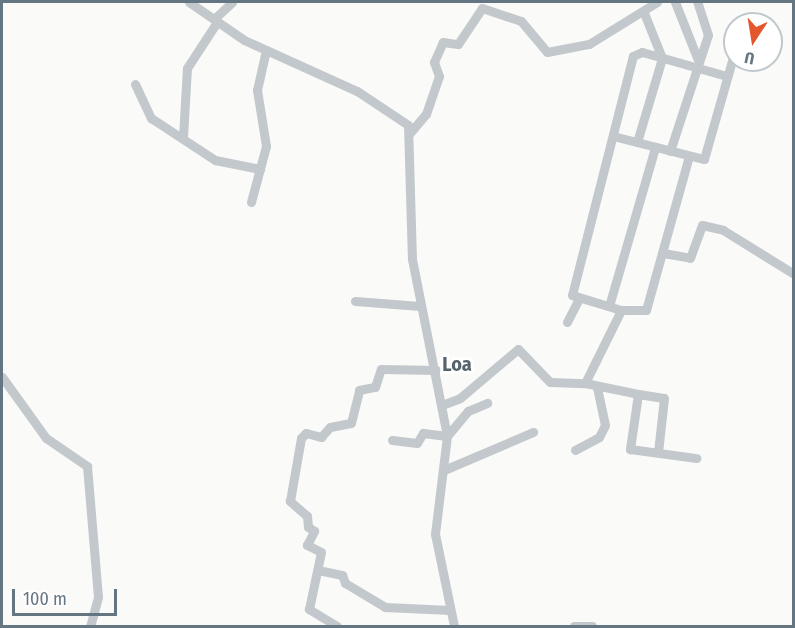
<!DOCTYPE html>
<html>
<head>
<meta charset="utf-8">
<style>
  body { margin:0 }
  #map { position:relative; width:795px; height:628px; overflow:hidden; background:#fafaf8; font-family:"Fira Sans Condensed",sans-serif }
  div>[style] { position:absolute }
  .minor>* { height:9px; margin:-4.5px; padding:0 4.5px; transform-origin:4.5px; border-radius:4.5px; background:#c3c8cc }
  span { translate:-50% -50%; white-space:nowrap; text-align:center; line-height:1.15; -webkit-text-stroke:6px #fff; paint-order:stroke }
  .quarter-label { font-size:20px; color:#57646e; font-weight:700 }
  .frame { position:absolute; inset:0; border:3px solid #657683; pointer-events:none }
  .north { position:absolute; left:723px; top:12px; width:60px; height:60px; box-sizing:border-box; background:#fff; border:2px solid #c1c8cd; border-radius:50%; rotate:192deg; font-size:16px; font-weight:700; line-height:24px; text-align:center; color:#657683 }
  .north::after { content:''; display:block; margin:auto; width:21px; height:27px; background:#e4572e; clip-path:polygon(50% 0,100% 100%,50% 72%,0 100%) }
  .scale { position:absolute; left:12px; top:589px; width:105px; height:27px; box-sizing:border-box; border:3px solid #657683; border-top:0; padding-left:8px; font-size:18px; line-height:21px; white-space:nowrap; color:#657683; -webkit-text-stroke:4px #fff; paint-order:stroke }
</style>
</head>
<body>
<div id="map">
  <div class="minor">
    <div style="left:189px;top:2px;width:67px;rotate:34.6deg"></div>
    <div style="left:244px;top:40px;width:124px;rotate:24.3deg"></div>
    <div style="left:357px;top:91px;width:61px;rotate:33.7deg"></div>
    <div style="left:408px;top:125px;width:134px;rotate:88.3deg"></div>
    <div style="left:412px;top:259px;width:180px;rotate:78.8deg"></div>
    <div style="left:447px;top:436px;width:99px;rotate:97deg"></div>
    <div style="left:435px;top:534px;width:94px;rotate:78.3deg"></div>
    <div style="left:675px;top:2px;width:62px;rotate:68.4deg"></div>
    <div style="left:214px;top:19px;width:25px;rotate:-43deg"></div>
    <div style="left:135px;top:84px;width:38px;rotate:65deg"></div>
    <div style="left:151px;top:118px;width:77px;rotate:33.3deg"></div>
    <div style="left:215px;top:160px;width:46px;rotate:11.3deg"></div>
    <div style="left:409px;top:134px;width:26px;rotate:-50deg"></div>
    <div style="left:426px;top:114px;width:40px;rotate:-71.1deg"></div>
    <div style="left:439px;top:76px;width:15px;rotate:-110deg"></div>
    <div style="left:434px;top:62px;width:22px;rotate:-66deg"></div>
    <div style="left:443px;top:42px;width:15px;rotate:8deg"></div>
    <div style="left:458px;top:44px;width:43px;rotate:-56.3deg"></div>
    <div style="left:482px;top:8px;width:41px;rotate:18.4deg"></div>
    <div style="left:521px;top:21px;width:40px;rotate:50deg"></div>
    <div style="left:547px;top:52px;width:43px;rotate:-10.8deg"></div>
    <div style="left:589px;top:44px;width:80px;rotate:-31.7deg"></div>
    <div style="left:613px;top:136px;width:94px;rotate:14.2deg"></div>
    <div style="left:704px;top:159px;width:113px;rotate:-74.1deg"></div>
    <div style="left:183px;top:137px;width:69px;rotate:-86.7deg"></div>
    <div style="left:187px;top:68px;width:55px;rotate:-56.9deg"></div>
    <div style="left:637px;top:142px;width:88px;rotate:-73.4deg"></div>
    <div style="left:662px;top:58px;width:48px;rotate:-111.8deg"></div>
    <div style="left:670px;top:151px;width:122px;rotate:-71.9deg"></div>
    <div style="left:708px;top:35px;width:35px;rotate:-108deg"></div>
    <div style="left:251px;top:202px;width:58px;rotate:-75deg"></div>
    <div style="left:266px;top:146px;width:57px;rotate:-99.1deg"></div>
    <div style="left:257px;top:90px;width:41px;rotate:-77.3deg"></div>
    <div style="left:663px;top:253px;width:27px;rotate:10deg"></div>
    <div style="left:690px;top:258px;width:35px;rotate:-70deg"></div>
    <div style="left:702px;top:225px;width:22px;rotate:13deg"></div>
    <div style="left:723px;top:230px;width:84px;rotate:31.8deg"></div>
    <div style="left:355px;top:301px;width:65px;rotate:4.4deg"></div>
    <div style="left:609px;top:306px;width:165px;rotate:-73.8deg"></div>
    <div style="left:621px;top:310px;width:25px"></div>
    <div style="left:646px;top:310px;width:160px;rotate:-74.4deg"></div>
    <div style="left:567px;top:322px;width:27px;rotate:-63deg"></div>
    <div style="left:2px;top:377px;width:75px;rotate:54.2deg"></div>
    <div style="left:46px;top:438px;width:50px;rotate:34.3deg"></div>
    <div style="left:87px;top:466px;width:131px;rotate:85.2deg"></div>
    <div style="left:98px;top:597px;width:30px;rotate:105deg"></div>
    <div style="left:585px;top:383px;width:54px;rotate:11.7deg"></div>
    <div style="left:638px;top:394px;width:56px;rotate:98.3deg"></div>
    <div style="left:630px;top:449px;width:67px;rotate:7.8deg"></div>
    <div style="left:638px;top:394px;width:26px;rotate:9deg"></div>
    <div style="left:664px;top:398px;width:54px;rotate:96.3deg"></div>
    <div style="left:442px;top:405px;width:19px;rotate:-21deg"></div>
    <div style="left:460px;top:398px;width:76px;rotate:-40.2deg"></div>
    <div style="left:518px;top:349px;width:46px;rotate:45.9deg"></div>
    <div style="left:550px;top:382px;width:35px;rotate:2deg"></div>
    <div style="left:585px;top:383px;width:81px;rotate:-63.7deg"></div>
    <div style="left:621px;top:310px;width:51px;rotate:-163deg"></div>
    <div style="left:572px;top:295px;width:247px;rotate:-75.7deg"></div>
    <div style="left:633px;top:56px;width:10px;rotate:-24deg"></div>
    <div style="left:642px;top:52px;width:88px;rotate:15.8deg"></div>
    <div style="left:392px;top:440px;width:25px;rotate:7deg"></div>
    <div style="left:417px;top:443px;width:12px;rotate:-59deg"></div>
    <div style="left:423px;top:433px;width:24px;rotate:7deg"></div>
    <div style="left:447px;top:436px;width:33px;rotate:-50deg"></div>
    <div style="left:468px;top:411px;width:21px;rotate:-23deg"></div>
    <div style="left:575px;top:450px;width:27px;rotate:-28deg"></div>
    <div style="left:599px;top:437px;width:13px;rotate:-63deg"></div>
    <div style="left:605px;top:425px;width:38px;rotate:-102deg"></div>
    <div style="left:444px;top:470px;width:97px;rotate:-23.1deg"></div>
    <div style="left:318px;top:570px;width:25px;rotate:12deg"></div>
    <div style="left:342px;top:575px;width:9px;rotate:69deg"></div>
    <div style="left:345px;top:583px;width:47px;rotate:31deg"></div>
    <div style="left:385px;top:607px;width:65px;rotate:2.6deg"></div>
    <div style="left:337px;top:626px;width:33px;rotate:-149deg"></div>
    <div style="left:309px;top:609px;width:58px;rotate:-78.1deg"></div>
    <div style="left:321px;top:552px;width:16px;rotate:-153deg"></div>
    <div style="left:307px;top:545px;width:16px;rotate:-63deg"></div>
    <div style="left:314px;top:531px;width:7px;rotate:-146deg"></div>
    <div style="left:308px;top:527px;width:11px;rotate:-95deg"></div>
    <div style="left:307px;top:516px;width:23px;rotate:-139deg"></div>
    <div style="left:290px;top:501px;width:64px;rotate:-80.1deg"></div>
    <div style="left:301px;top:438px;width:7px;rotate:-45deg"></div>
    <div style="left:306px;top:433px;width:16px;rotate:15deg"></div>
    <div style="left:321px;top:437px;width:13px;rotate:-48deg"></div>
    <div style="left:330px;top:427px;width:21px;rotate:-11deg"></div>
    <div style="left:351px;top:423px;width:34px;rotate:-76deg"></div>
    <div style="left:359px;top:390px;width:16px;rotate:-11deg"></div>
    <div style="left:375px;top:387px;width:19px;rotate:-72deg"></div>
    <div style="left:381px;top:369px;width:55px;rotate:1deg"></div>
    <div style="left:574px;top:626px;width:18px"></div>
  </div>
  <div class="quarter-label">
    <span style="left:457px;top:364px">Loa</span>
  </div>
  <div class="frame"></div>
  <div class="north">U</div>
  <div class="scale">100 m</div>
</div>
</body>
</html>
